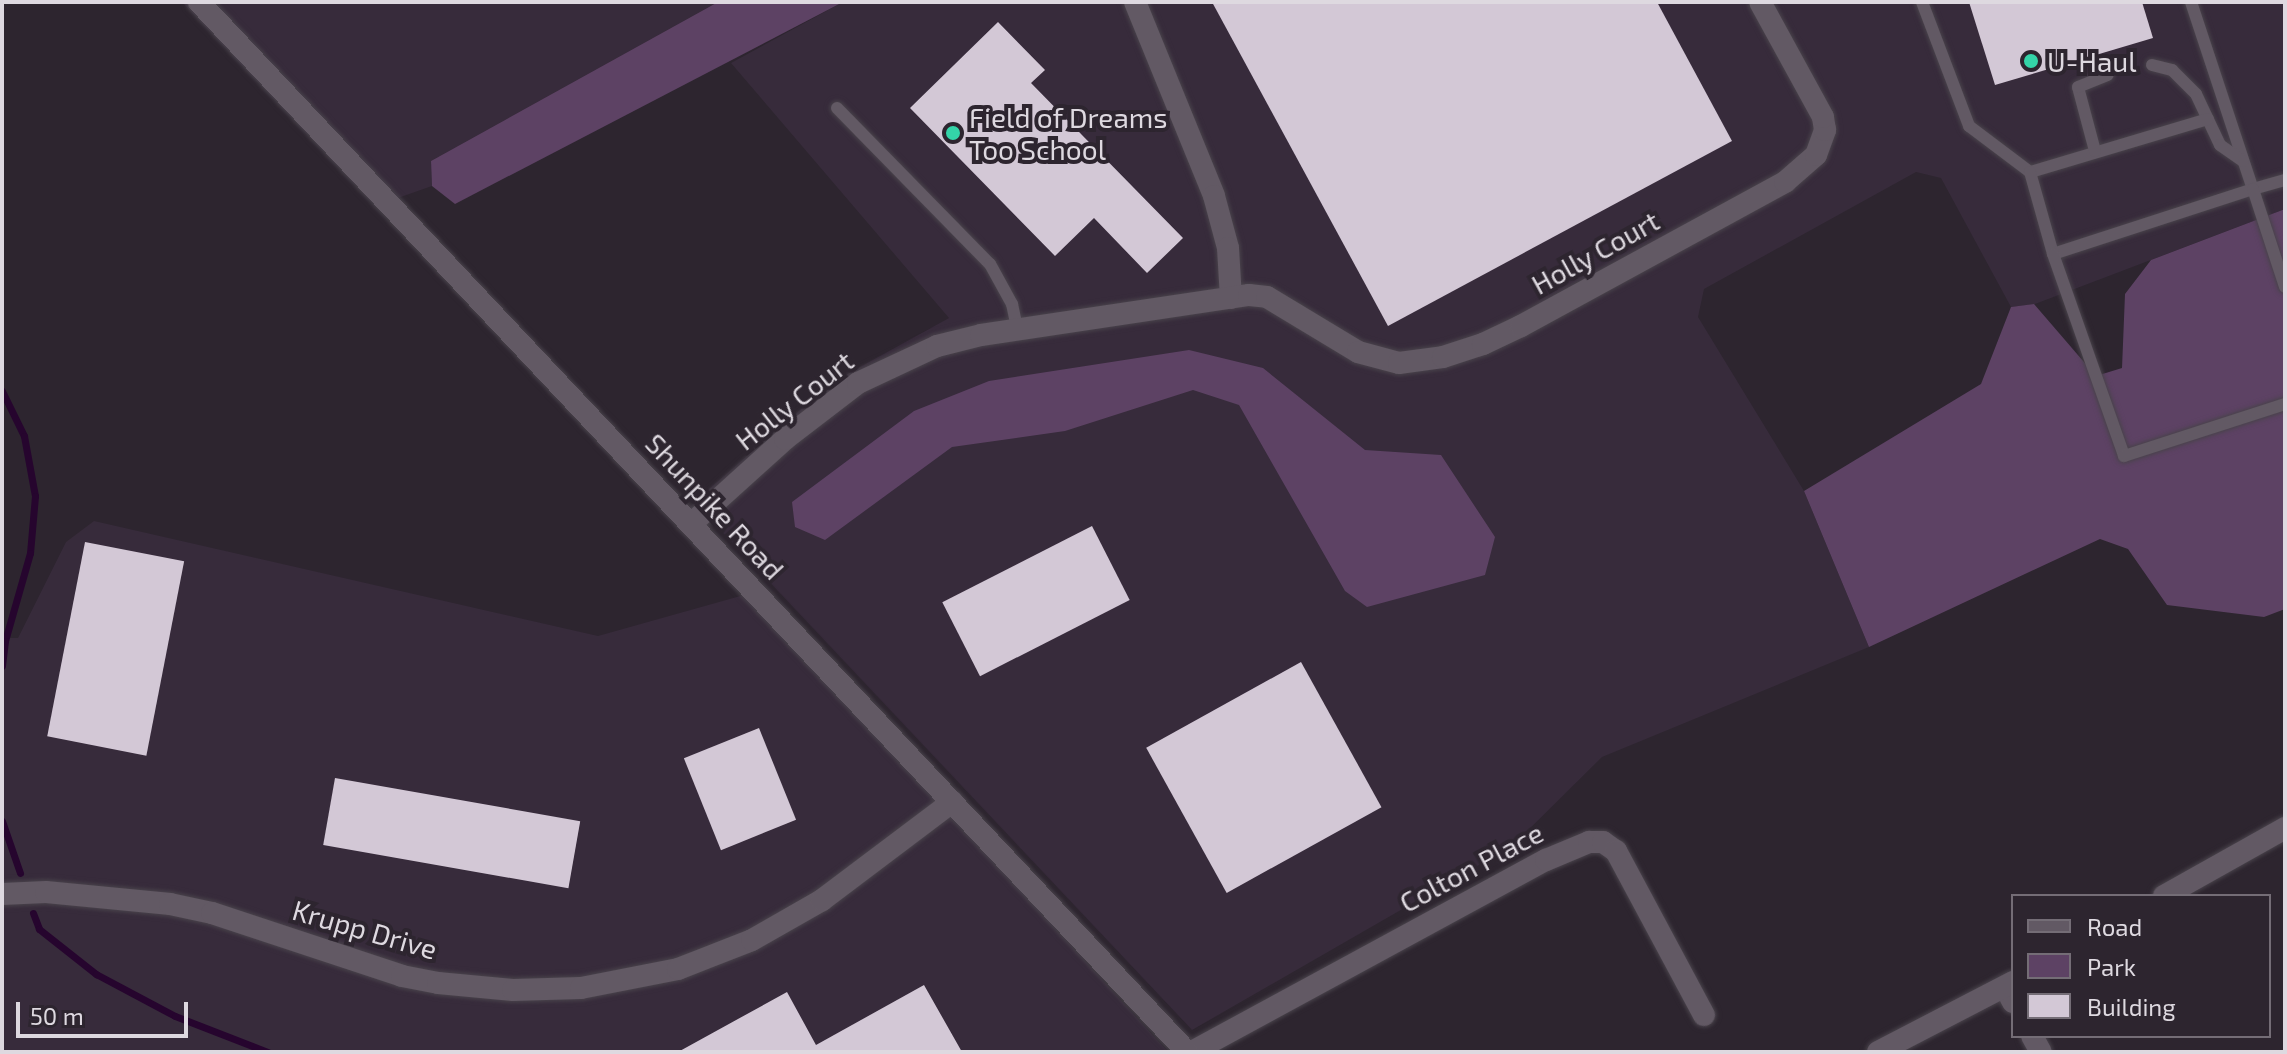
<!DOCTYPE html>
<html>
<head>
<meta charset="utf-8">
<style>
  body { margin:0 }
  #map { position:relative; width:2287px; height:1054px; overflow:hidden; background:#2d252f; font-family:"Exo 2",sans-serif }
  div>[style] { position:absolute }
  .built>* { inset:0; background:#372b3b }
  .green>* { inset:0; background:#5d4264 }
  .stream>* { height:7px; margin:-3.5px; padding:0 3.5px; transform-origin:3.5px; border-radius:3.5px; background:#26052e }
  .building>* { inset:0; background:#d3c8d6; transform-origin:0 0 }
  .roads { filter:drop-shadow(0 0 2px #49434b) drop-shadow(0 0 2px #49434b) }
  .service>* { height:12px; margin:-6px; padding:0 6px; transform-origin:6px; border-radius:6px; background:#625964 }
  .minor>* { height:22px; margin:-11px; padding:0 11px; transform-origin:11px; border-radius:11px; background:#625964 }
  .tertiary>* { height:22px; margin:-11px; padding:0 11px; transform-origin:11px; border-radius:11px; background:#625964 }
  .dots>* { width:22px; height:22px; translate:-50% -50%; box-sizing:border-box; border:4px solid #2d252f; border-radius:50% }
  span { translate:-50% -50%; white-space:nowrap; text-align:center; line-height:1.15; -webkit-text-stroke:8px #2d252f; paint-order:stroke }
  .poi-label { font-size:28px; color:#ded9e0 }
  .left { translate:0 -50%; text-align:left }
  .street-label { font-size:28px; color:#ded9e0 }
  .frame { position:absolute; inset:0; border:4px solid #ded9e0; pointer-events:none }
  .legend { position:absolute; left:2011px; top:894px; width:260px; height:144px; box-sizing:border-box; background:#2d252f; border:2px solid #746d76; margin:0; padding:10px 14px; list-style:none; font-size:24px; color:#ded9e0 }
  .legend li { display:flex; align-items:center; gap:16px; height:40px }
  .legend b { width:40px; border:2px solid #746d76 }
  .scale { position:absolute; left:16px; top:1002px; width:172px; height:36px; box-sizing:border-box; border:4px solid #ded9e0; border-top:0; padding-left:10px; font-size:24px; line-height:28px; white-space:nowrap; color:#ded9e0; -webkit-text-stroke:6px #2d252f; paint-order:stroke }
</style>
</head>
<body>
<div id="map">
  <div class="built">
    <div style="clip-path:polygon(182px 2px,718px 2px,431px 161px,432px 186px,375px 206px)"></div>
    <div style="clip-path:polygon(843px 2px,2285px 2px,2285px 209px,2035px 304px,2011px 307px,1941px 178px,1916px 172px,1704px 289px,1698px 317px,1804px 491px,1869px 647px,1602px 757px,1512px 846px,1192px 1030px,694px 502px,831px 383px,949px 318px,731px 63px)"></div>
    <div style="clip-path:polygon(94px 521px,598px 636px,744px 595px,900px 758px,1168px 1052px,2px 1052px,2px 638px,18px 638px,66px 542px)"></div>
  </div>
  <div class="green">
    <div style="clip-path:polygon(718px 2px,843px 2px,455px 204px,432px 186px,431px 161px)"></div>
    <div style="clip-path:polygon(2285px 209px,2285px 609px,2264px 617px,2167px 605px,2128px 549px,2100px 539px,1869px 647px,1804px 491px,1981px 384px,2011px 307px,2034px 304px,2096px 376px,2122px 368px,2125px 294px,2151px 260px)"></div>
    <div style="clip-path:polygon(1189px 350px,1263px 368px,1365px 450px,1441px 455px,1495px 537px,1485px 575px,1367px 607px,1345px 591px,1239px 405px,1193px 390px,1065px 431px,952px 447px,825px 540px,795px 527px,792px 502px,914px 411px,989px 381px)"></div>
  </div>
  <div class="stream">
    <div style="left:2px;top:391px;width:50px;rotate:63.9deg"></div>
    <div style="left:24px;top:436px;width:61px;rotate:79.6deg"></div>
    <div style="left:35px;top:496px;width:57px;rotate:95deg"></div>
    <div style="left:30px;top:553px;width:91px;rotate:105.9deg"></div>
    <div style="left:5px;top:641px;width:25px;rotate:97deg"></div>
    <div style="left:2px;top:821px;width:55px;rotate:70.9deg"></div>
    <div style="left:33px;top:913px;width:17px;rotate:69deg"></div>
    <div style="left:39px;top:929px;width:73px;rotate:38.3deg"></div>
    <div style="left:96px;top:974px;width:89px;rotate:28deg"></div>
    <div style="left:175px;top:1016px;width:100px;rotate:21.2deg"></div>
  </div>
  <div class="building">
    <div style="clip-path:polygon(1212px 2px,1657px 2px,1732px 141px,1388px 326px)"></div>
    <div style="clip-path:polygon(1969px 2px,2142px 2px,2153px 38px,1995px 85px)"></div>
    <div style="clip-path:polygon(998px 22px,1045px 70px,1031px 83px,1183px 238px,1147px 273px,1094px 218px,1055px 256px,910px 108px)"></div>
    <div style="left:1092px;top:526px;width:83px;height:168px;rotate:63deg"></div>
    <div style="left:85px;top:542px;width:101px;height:198px;rotate:11deg"></div>
    <div style="left:1301px;top:662px;width:166px;height:177px;rotate:61deg"></div>
    <div style="left:759px;top:728px;width:99px;height:81px;rotate:68deg"></div>
    <div style="left:335px;top:778px;width:249px;height:68px;rotate:10deg"></div>
    <div style="clip-path:polygon(924px 985px,962px 1052px,678px 1052px,787px 992px,816px 1045px)"></div>
  </div>
  <div class="roads">
    <div class="service">
      <div style="left:1922px;top:2px;width:133px;rotate:69.2deg"></div>
      <div style="left:1969px;top:126px;width:76px;rotate:37deg"></div>
      <div style="left:2191px;top:2px;width:197px;rotate:71.7deg"></div>
      <div style="left:2253px;top:189px;width:33px;rotate:-16deg"></div>
      <div style="left:2152px;top:65px;width:21px;rotate:14deg"></div>
      <div style="left:2172px;top:70px;width:34px;rotate:45deg"></div>
      <div style="left:2196px;top:94px;width:56px;rotate:64.8deg"></div>
      <div style="left:2220px;top:145px;width:28px;rotate:35deg"></div>
      <div style="left:837px;top:108px;width:219px;rotate:45.6deg"></div>
      <div style="left:990px;top:264px;width:46px;rotate:61.2deg"></div>
      <div style="left:1012px;top:304px;width:25px;rotate:78deg"></div>
      <div style="left:2208px;top:119px;width:186px;rotate:163.4deg"></div>
      <div style="left:2030px;top:172px;width:85px;rotate:74.3deg"></div>
      <div style="left:2053px;top:254px;width:210px;rotate:-18deg"></div>
      <div style="left:2253px;top:189px;width:103px;rotate:71.9deg"></div>
      <div style="left:2095px;top:151px;width:66px;rotate:-104.9deg"></div>
      <div style="left:2078px;top:87px;width:32px;rotate:-22deg"></div>
      <div style="left:2053px;top:254px;width:214px;rotate:70.6deg"></div>
      <div style="left:2124px;top:456px;width:169px;rotate:-17.9deg"></div>
    </div>
    <div class="minor">
      <div style="left:1135px;top:2px;width:209px;rotate:67.8deg"></div>
      <div style="left:1214px;top:196px;width:54px;rotate:74.9deg"></div>
      <div style="left:1228px;top:248px;width:50px;rotate:86.6deg"></div>
      <div style="left:691px;top:524px;width:127px;rotate:-42.1deg"></div>
      <div style="left:785px;top:439px;width:92px;rotate:-37.5deg"></div>
      <div style="left:858px;top:383px;width:87px;rotate:-25.1deg"></div>
      <div style="left:937px;top:346px;width:45px;rotate:-14deg"></div>
      <div style="left:981px;top:335px;width:271px;rotate:-8.5deg"></div>
      <div style="left:1249px;top:295px;width:18px;rotate:6deg"></div>
      <div style="left:1267px;top:297px;width:106px;rotate:31.1deg"></div>
      <div style="left:1358px;top:352px;width:42px;rotate:15deg"></div>
      <div style="left:1399px;top:363px;width:44px;rotate:-7.8deg"></div>
      <div style="left:1443px;top:357px;width:42px;rotate:-18deg"></div>
      <div style="left:1483px;top:344px;width:42px;rotate:-25.3deg"></div>
      <div style="left:1521px;top:326px;width:301px;rotate:-28.6deg"></div>
      <div style="left:1785px;top:182px;width:41px;rotate:-41.1deg"></div>
      <div style="left:1816px;top:155px;width:27px;rotate:-70deg"></div>
      <div style="left:1825px;top:130px;width:13px;rotate:-99deg"></div>
      <div style="left:1823px;top:117px;width:131px;rotate:-118.7deg"></div>
      <div style="left:2px;top:894px;width:44px;rotate:-2.6deg"></div>
      <div style="left:46px;top:892px;width:125px;rotate:5.5deg"></div>
      <div style="left:170px;top:904px;width:43px;rotate:12.1deg"></div>
      <div style="left:212px;top:913px;width:200px;rotate:18.3deg"></div>
      <div style="left:402px;top:976px;width:37px;rotate:11deg"></div>
      <div style="left:438px;top:983px;width:75px;rotate:5.3deg"></div>
      <div style="left:513px;top:990px;width:68px;rotate:-1.7deg"></div>
      <div style="left:581px;top:988px;width:99px;rotate:-11.1deg"></div>
      <div style="left:678px;top:969px;width:79px;rotate:-21.4deg"></div>
      <div style="left:752px;top:940px;width:81px;rotate:-29.7deg"></div>
      <div style="left:822px;top:900px;width:163px;rotate:-37deg"></div>
      <div style="left:2005px;top:987px;width:17px;rotate:62deg"></div>
      <div style="left:2032px;top:1036px;width:18px;rotate:61deg"></div>
      <div style="left:1192px;top:1052px;width:403px;rotate:-28.5deg"></div>
      <div style="left:1546px;top:860px;width:47px;rotate:-22.7deg"></div>
      <div style="left:1589px;top:842px;width:14px"></div>
      <div style="left:1603px;top:842px;width:16px;rotate:35deg"></div>
      <div style="left:1616px;top:851px;width:186px;rotate:61.8deg"></div>
    </div>
    <div class="tertiary">
      <div style="left:199px;top:2px;width:1442px;rotate:46.74deg"></div>
      <div style="left:2164px;top:896px;width:139px;rotate:-29.3deg"></div>
      <div style="left:1878px;top:1052px;width:152px;rotate:-27.4deg"></div>
    </div>
  </div>
  <div class="dots">
    <div style="left:2031px;top:61px;background:#34d4a8"></div>
    <div style="left:953px;top:133px;background:#34d4a8"></div>
  </div>
  <div class="poi-label">
    <span class="left" style="left:2047px;top:61px">U-Haul</span>
    <span class="left" style="left:969px;top:133px">Field of Dreams<br>Too School</span>
  </div>
  <div class="street-label">
    <span style="left:1595px;top:252px;rotate:-29deg">Holly Court</span>
    <span style="left:794px;top:400px;rotate:-38deg">Holly Court</span>
    <span style="left:715px;top:506px;rotate:47deg">Shunpike Road</span>
    <span style="left:1471px;top:867px;rotate:-28deg">Colton Place</span>
    <span style="left:365px;top:929px;rotate:16deg">Krupp Drive</span>
  </div>
  <div class="frame"></div>
  <ul class="legend">
  <li><b style="height:10px;background:#625964"></b>Road</li>
  <li><b style="height:22px;background:#5d4264"></b>Park</li>
  <li><b style="height:22px;background:#d3c8d6"></b>Building</li>
  </ul>
  <div class="scale">50 m</div>
</div>
</body>
</html>
